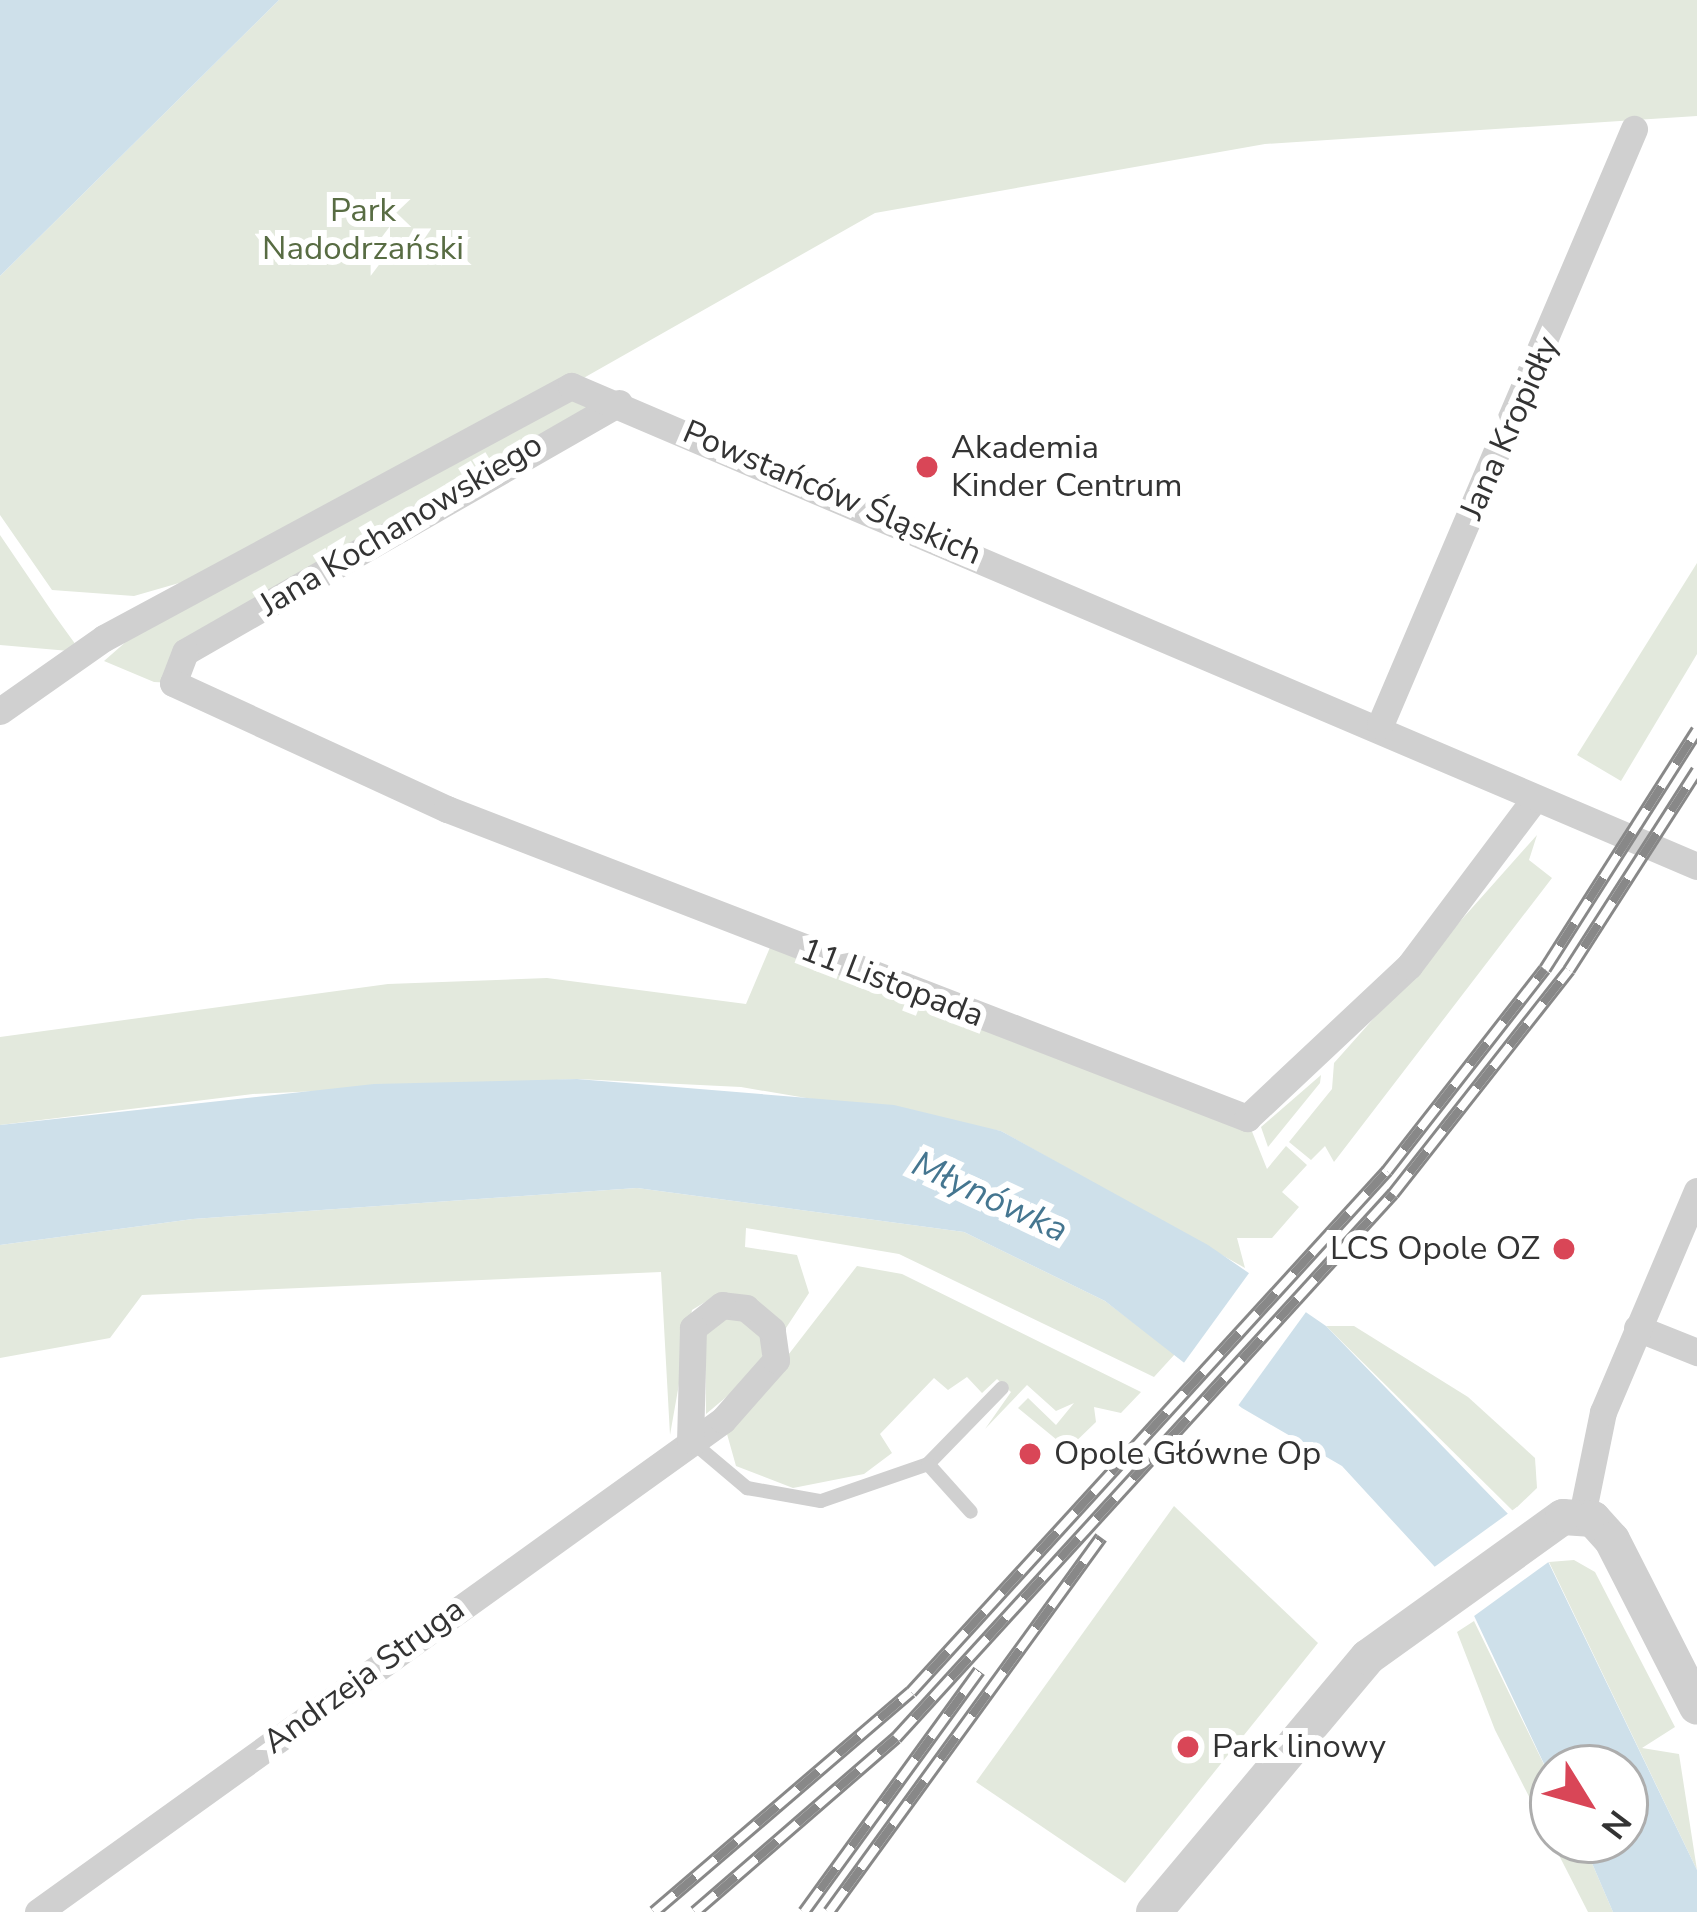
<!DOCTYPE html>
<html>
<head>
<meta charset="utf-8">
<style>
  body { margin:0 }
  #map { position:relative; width:1697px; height:1912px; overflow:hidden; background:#fff; font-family:"Nunito Sans",sans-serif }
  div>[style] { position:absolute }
  .green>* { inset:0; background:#e3e9dd }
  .water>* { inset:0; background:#cee0ea }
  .pier>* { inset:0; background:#fff; transform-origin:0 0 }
  .service>* { height:14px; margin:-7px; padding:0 7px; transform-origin:7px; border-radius:7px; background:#d0d0d0 }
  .minor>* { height:27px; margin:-13.5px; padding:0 13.5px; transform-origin:13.5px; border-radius:13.5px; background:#d0d0d0 }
  .tertiary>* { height:36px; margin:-18px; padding:0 18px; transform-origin:18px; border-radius:18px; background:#d0d0d0 }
  .rail>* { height:14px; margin-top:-7px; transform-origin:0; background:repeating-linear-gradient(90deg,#fff 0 27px,#888 0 54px); box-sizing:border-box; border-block:3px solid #888 }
  .dots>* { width:33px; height:33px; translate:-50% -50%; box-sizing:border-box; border:6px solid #fff; border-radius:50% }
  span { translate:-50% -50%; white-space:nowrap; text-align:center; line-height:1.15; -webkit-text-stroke:12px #fff; paint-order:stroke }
  .park-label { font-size:33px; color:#586c43 }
  .street-label { font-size:33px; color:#333 }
  .poi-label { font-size:33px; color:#333 }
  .left { translate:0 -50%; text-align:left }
  .right { translate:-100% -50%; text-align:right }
  .water-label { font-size:36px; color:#457690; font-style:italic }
  .north { position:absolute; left:1529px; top:1744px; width:120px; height:120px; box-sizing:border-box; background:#fff; border:3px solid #adadad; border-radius:50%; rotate:127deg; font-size:33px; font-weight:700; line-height:48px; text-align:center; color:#333 }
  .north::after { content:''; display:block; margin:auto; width:42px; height:54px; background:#d94657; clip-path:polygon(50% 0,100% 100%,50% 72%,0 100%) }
</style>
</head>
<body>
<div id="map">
  <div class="green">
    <div style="clip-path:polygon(279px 0,1697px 0,1697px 116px,1265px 144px,875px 213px,573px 384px,619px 403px,185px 652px,173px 683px,154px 682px,104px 661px,200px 577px,134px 596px,52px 590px,0 515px,0 276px)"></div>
    <div style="clip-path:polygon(0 535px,55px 616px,81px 652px,0 645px)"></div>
    <div style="clip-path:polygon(1697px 563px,1697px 654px,1621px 781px,1577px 755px)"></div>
    <div style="clip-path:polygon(1537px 835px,1529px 860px,1552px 878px,1334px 1162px,1325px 1146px,1311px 1160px,1289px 1142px,1332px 1089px,1334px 1063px)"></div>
    <div style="clip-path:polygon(771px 945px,1251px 1129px,1267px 1169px,1286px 1146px,1307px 1165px,1282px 1192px,1299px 1207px,1272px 1238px,1237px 1238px,1245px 1268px,1001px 1131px,741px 1087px,577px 1079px,253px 1094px,0 1125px,0 1037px,388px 984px,547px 978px,746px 1004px)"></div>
    <div style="clip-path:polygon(1321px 1075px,1320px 1083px,1268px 1147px,1261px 1127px)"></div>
    <div style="clip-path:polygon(637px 1188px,964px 1232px,1105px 1301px,1175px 1354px,1154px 1377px,899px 1254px,746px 1228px,745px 1247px,797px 1255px,809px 1293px,784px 1331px,710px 1299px,692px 1310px,670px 1435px,661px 1272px,142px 1295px,110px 1338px,0 1358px,0 1245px,193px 1219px)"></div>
    <div style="clip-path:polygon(857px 1266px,902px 1274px,1141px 1392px,1121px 1413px,1094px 1407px,1096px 1422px,1068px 1449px,1018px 1408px,1028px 1398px,1056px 1425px,1074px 1403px,1056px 1411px,1027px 1385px,985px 1429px,1011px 1392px,997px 1379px,982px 1393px,967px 1377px,948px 1390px,934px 1378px,880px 1434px,892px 1453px,864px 1474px,793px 1488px,736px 1466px,727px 1434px)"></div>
    <div style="clip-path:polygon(736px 1315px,764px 1332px,761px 1368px,706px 1414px,705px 1326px)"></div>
    <div style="clip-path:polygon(1326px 1326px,1354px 1326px,1468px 1397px,1535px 1458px,1537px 1488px,1513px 1511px)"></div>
    <div style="clip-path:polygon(1174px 1506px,1318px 1643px,1125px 1883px,976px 1782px)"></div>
    <div style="clip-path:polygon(1574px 1560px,1595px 1572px,1675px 1727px,1642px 1748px,1679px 1754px,1697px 1870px,1549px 1562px)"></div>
    <div style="clip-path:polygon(1474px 1621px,1553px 1783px,1553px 1840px,1582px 1840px,1613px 1912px,1588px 1912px,1495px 1730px,1457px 1632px)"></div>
  </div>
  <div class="water">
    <div style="clip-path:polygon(0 0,279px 0,0 276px)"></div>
    <div style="clip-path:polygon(577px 1079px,894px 1105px,1001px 1131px,1208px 1245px,1326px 1326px,1542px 1549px,1697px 1870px,1697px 1912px,1613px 1912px,1582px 1840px,1625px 1840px,1625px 1768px,1553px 1768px,1553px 1783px,1468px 1603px,1342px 1466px,1242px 1408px,1105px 1301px,964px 1232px,637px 1188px,193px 1219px,0 1245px,0 1125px,374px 1084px)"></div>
  </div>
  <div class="pier">
    <div style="left:1252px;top:1269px;width:69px;height:121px;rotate:36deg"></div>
    <div style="left:1517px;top:1507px;width:63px;height:106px;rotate:54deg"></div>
  </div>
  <div class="service">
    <div style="left:690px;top:1440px;width:75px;rotate:40.1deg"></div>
    <div style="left:747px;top:1488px;width:75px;rotate:10deg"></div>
    <div style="left:821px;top:1501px;width:113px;rotate:-19.1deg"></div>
    <div style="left:928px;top:1464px;width:106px;rotate:-45.8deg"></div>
    <div style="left:928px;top:1464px;width:64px;rotate:48.1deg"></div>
  </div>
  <div class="minor">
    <div style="left:619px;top:403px;width:500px;rotate:150.16deg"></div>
    <div style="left:185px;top:652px;width:33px;rotate:111deg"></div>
    <div style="left:173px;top:683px;width:302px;rotate:24.7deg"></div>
    <div style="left:447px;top:809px;width:858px;rotate:21.12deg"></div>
    <div style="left:1247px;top:1118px;width:222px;rotate:-43.2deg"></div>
    <div style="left:1409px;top:966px;width:210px;rotate:-53.1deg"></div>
    <div style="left:0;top:711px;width:127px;rotate:-35.1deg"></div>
    <div style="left:104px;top:638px;width:531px;rotate:-28.35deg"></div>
    <div style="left:571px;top:386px;width:1224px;rotate:23.09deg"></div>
    <div style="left:1380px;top:725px;width:648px;rotate:-66.92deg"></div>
    <div style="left:1637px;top:1328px;width:65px;rotate:21.8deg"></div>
    <div style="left:1582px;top:1515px;width:105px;rotate:-78.5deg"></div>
    <div style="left:1603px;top:1412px;width:240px;rotate:-67deg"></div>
    <div style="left:38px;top:1912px;width:843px;rotate:-35.69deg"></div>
    <div style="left:723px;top:1420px;width:80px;rotate:-48.5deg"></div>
    <div style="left:776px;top:1360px;width:30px;rotate:-98deg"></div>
    <div style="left:772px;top:1330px;width:34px;rotate:-140deg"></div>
    <div style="left:746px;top:1308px;width:24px;rotate:-173deg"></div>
    <div style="left:722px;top:1305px;width:37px;rotate:142deg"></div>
    <div style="left:693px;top:1328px;width:112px;rotate:91.5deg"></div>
  </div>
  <div class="tertiary">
    <div style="left:1154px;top:1912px;width:333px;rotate:-50deg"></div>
    <div style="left:1368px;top:1657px;width:240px;rotate:-35.7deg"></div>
    <div style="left:1563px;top:1517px;width:30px;rotate:4deg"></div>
    <div style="left:1593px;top:1519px;width:28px;rotate:48deg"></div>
    <div style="left:1612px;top:1540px;width:187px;rotate:63deg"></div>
  </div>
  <div class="rail">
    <div style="left:654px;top:1912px;width:338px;rotate:-40.6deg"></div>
    <div style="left:911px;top:1692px;width:706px;rotate:-47.58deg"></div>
    <div style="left:1387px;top:1171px;width:256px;rotate:-52deg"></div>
    <div style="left:1545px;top:969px;width:283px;rotate:-57.5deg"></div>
    <div style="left:695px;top:1912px;width:266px;rotate:-40.9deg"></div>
    <div style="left:896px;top:1738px;width:737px;rotate:-47.59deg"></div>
    <div style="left:1393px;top:1194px;width:285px;rotate:-51.8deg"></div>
    <div style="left:1569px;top:970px;width:237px;rotate:-57.3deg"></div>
    <div style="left:804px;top:1912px;width:298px;rotate:-54deg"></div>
    <div style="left:829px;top:1912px;width:463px;rotate:-54deg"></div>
  </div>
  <div class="dots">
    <div style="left:927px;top:467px;background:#d94657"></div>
    <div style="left:1564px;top:1249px;background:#d94657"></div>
    <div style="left:1030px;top:1454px;background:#d94657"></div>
    <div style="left:1188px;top:1747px;background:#d94657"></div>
  </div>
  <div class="park-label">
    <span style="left:363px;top:230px">Park<br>Nadodrzański</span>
  </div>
  <div class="street-label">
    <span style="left:1510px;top:428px;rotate:-66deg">Jana Kropidły</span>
    <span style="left:832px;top:493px;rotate:23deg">Powstańców Śląskich</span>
    <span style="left:401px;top:525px;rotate:-31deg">Jana Kochanowskiego</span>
    <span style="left:892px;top:983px;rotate:21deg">11 Listopada</span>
    <span style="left:364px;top:1676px;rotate:-36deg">Andrzeja Struga</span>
  </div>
  <div class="poi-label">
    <span class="left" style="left:951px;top:467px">Akademia<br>Kinder Centrum</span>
    <span class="right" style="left:1540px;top:1249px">LCS Opole OZ</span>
    <span class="left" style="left:1054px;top:1454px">Opole Główne Op</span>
    <span class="left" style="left:1212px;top:1747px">Park linowy</span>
  </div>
  <div class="water-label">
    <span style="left:990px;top:1197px;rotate:25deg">Młynówka</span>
  </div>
  <div class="north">N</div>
</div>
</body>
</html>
